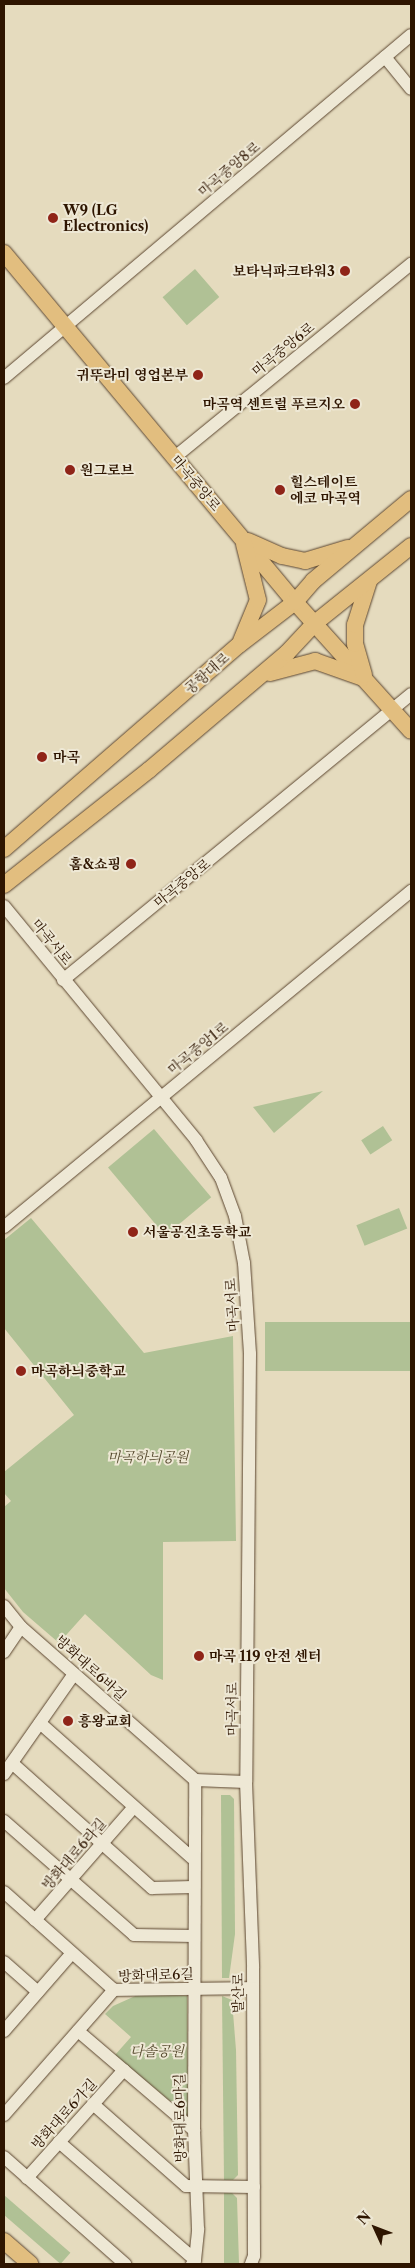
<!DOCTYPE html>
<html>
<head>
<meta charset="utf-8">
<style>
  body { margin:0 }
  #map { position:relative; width:415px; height:2268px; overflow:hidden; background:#e5dbbe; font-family:"Libre Caslon Text","Noto Serif KR",serif }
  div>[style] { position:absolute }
  .green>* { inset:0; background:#b0c195; transform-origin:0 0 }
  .roads { filter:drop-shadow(0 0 1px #5c4630) drop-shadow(0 0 1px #5c4630) }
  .minor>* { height:12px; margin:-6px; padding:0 6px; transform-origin:6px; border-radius:6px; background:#eee8d5 }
  .major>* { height:16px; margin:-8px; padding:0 8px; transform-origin:8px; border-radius:8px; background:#e2be7f }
  .dots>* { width:14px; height:14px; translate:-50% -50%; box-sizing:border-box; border:2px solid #eee8d5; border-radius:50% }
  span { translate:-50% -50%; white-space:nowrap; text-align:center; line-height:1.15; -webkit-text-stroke:4px #eee8d5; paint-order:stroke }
  .street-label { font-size:14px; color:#2e1500 }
  .poi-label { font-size:14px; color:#2e1500; font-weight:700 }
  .left { translate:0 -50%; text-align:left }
  .right { translate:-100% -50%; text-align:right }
  .park-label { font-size:14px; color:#55492d; font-style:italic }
  .frame { position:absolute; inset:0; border:5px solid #2e1500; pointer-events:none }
  .north { position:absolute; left:350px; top:2203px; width:50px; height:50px; -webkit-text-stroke:4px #eee8d5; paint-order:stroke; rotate:313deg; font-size:14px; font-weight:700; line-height:20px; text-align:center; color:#2e1500 }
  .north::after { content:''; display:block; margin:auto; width:18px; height:22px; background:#2e1500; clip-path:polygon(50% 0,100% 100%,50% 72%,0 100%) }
</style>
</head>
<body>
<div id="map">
  <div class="green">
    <div style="left:195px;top:269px;width:37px;height:43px;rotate:49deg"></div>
    <div style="clip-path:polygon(323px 1091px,274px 1133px,253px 1107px)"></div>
    <div style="left:383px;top:1126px;width:17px;height:26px;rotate:57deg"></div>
    <div style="left:154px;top:1129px;width:89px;height:60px;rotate:50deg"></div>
    <div style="left:399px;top:1208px;width:22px;height:46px;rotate:68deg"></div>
    <div style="clip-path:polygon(31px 1218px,144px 1353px,233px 1336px,236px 1541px,163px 1542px,163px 1680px,151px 1675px,85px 1614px,59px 1643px,23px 1612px,4px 1588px,4px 1507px,11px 1501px,4px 1493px,4px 1472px,74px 1415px,4px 1328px,4px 1240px)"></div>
    <div style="left:411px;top:1322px;width:49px;height:146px;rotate:90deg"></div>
    <div style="clip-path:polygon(221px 1795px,230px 1795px,234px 1799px,235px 1934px,229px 1978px,222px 1978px)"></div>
    <div style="clip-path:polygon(142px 1993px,187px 1996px,188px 2116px,115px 2055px,131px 2037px,105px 2014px,113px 2006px)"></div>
    <div style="clip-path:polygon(222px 1996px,232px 2000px,236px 2050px,238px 2175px,233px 2180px,224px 2180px)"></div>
    <div style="clip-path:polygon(224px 2192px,232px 2193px,237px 2198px,239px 2264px,224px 2264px)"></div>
    <div style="left:4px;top:2195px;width:88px;height:15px;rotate:41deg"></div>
  </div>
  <div class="roads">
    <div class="minor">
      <div style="left:385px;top:57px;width:41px;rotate:50.9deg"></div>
      <div style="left:4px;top:378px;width:532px;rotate:-40.12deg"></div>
      <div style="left:175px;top:457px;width:305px;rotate:-39.3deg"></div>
      <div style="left:4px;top:906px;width:303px;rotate:50.6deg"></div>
      <div style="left:196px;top:1140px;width:45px;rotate:56.7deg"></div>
      <div style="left:221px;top:1178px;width:40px;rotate:69.8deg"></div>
      <div style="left:235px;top:1216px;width:48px;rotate:79.2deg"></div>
      <div style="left:244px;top:1263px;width:91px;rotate:86.2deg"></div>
      <div style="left:250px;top:1354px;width:428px;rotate:90.5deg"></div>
      <div style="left:246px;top:1782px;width:186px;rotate:87.8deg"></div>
      <div style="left:253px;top:1968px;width:288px;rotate:89.8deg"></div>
      <div style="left:254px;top:2256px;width:9px;rotate:111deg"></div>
      <div style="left:63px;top:980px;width:450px;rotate:-39.4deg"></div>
      <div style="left:4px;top:1227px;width:528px;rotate:-39.54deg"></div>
      <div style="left:4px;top:1606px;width:27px;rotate:51deg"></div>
      <div style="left:21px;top:1627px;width:232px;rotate:41.3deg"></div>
      <div style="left:4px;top:1652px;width:30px;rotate:-56deg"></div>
      <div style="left:40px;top:1723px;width:203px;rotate:41.6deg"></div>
      <div style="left:12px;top:1763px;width:188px;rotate:41.8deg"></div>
      <div style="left:152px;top:1888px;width:41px;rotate:-1.4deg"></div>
      <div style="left:4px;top:1774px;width:122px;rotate:-55deg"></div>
      <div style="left:195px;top:1780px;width:51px;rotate:2.2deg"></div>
      <div style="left:4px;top:1821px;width:173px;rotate:41.2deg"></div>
      <div style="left:134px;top:1935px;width:60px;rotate:1deg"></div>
      <div style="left:4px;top:1892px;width:147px;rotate:41.7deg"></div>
      <div style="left:35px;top:1920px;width:150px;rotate:-48.8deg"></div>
      <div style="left:4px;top:1962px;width:45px;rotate:41.4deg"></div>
      <div style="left:4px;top:2031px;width:103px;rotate:-48.9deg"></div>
      <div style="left:78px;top:2031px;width:153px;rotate:40.5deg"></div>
      <div style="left:93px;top:2104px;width:124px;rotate:41.4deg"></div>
      <div style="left:186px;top:2186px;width:68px;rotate:0.8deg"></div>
      <div style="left:4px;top:2115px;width:167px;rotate:-48.7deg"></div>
      <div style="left:114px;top:1990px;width:139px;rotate:-0.8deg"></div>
      <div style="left:59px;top:2142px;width:180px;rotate:40.9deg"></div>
      <div style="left:4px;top:2157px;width:162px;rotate:41.5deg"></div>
      <div style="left:27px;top:2178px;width:145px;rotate:-48.1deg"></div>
      <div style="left:192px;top:2264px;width:5px;rotate:-53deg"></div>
      <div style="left:195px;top:2260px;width:31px;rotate:-84deg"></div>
      <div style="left:198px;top:2229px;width:99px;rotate:-92.3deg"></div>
      <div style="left:194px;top:2130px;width:350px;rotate:-89.8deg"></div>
    </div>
    <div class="major">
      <div style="left:4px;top:253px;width:454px;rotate:50.2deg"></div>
      <div style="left:295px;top:602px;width:173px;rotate:48deg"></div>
      <div style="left:248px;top:541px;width:37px;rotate:24deg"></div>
      <div style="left:282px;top:556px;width:24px;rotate:12deg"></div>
      <div style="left:305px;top:561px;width:45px;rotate:-16.8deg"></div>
      <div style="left:241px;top:641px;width:44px;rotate:-67.5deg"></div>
      <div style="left:258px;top:600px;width:58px;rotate:-104deg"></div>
      <div style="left:270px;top:673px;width:47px;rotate:-14.9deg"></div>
      <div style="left:315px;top:661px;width:51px;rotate:19.5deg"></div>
      <div style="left:364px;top:675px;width:32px;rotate:-106deg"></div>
      <div style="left:355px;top:644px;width:19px;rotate:-90deg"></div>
      <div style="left:355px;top:625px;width:46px;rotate:-72.3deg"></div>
      <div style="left:4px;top:849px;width:311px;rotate:-41deg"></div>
      <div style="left:239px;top:645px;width:71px;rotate:-37.5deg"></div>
      <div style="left:295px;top:602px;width:28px;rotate:-49deg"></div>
      <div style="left:313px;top:581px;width:128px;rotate:-39.9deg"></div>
      <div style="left:4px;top:885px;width:185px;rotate:-38.4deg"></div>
      <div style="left:149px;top:770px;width:181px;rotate:-40.3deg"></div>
      <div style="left:287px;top:653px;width:41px;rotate:-47deg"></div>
      <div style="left:315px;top:623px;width:123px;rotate:-38.7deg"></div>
      <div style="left:4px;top:2241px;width:35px;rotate:41deg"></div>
    </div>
  </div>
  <div class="dots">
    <div style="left:53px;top:218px;background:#8f2418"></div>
    <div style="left:345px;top:271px;background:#8f2418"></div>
    <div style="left:198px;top:375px;background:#8f2418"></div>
    <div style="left:355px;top:404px;background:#8f2418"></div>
    <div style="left:70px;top:470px;background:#8f2418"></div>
    <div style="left:280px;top:490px;background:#8f2418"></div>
    <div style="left:42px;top:757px;background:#8f2418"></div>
    <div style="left:131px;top:864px;background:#8f2418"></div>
    <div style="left:133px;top:1232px;background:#8f2418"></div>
    <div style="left:21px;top:1371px;background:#8f2418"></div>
    <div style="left:199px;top:1656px;background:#8f2418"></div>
    <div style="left:68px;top:1721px;background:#8f2418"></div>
  </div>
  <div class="street-label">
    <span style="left:229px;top:169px;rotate:-40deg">마곡중앙8로</span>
    <span style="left:283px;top:349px;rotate:-39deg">마곡중앙6로</span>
    <span style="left:196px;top:483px;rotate:50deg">마곡중앙로</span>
    <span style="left:207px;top:673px;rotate:-41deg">공항대로</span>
    <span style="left:182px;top:883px;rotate:-39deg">마곡중앙로</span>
    <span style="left:52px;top:942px;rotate:51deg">마곡서로</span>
    <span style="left:198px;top:1048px;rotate:-39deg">마곡중앙1로</span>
    <span style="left:232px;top:1305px;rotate:-94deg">마곡서로</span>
    <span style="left:91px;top:1668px;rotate:42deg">방화대로6바길</span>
    <span style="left:232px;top:1709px;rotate:-90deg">마곡서로</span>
    <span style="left:74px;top:1854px;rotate:-49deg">방화대로6라길</span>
    <span style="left:156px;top:1975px;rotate:-2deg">방화대로6길</span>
    <span style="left:238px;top:1993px;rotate:-90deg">발산로</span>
    <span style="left:64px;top:2114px;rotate:-48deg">방화대로6가길</span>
    <span style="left:180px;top:2118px;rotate:-91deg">방화대로6마길</span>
  </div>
  <div class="poi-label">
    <span class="left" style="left:63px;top:218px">W9 (LG<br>Electronics)</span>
    <span class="right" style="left:335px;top:271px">보타닉파크타워3</span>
    <span class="right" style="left:188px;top:375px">귀뚜라미 영업본부</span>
    <span class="right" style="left:345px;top:404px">마곡역 센트럴 푸르지오</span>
    <span class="left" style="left:80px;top:470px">원그로브</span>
    <span class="left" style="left:290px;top:490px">힐스테이트<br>에코 마곡역</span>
    <span class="left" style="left:53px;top:757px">마곡</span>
    <span class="right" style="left:121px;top:864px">홈&amp;쇼핑</span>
    <span class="left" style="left:143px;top:1232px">서울공진초등학교</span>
    <span class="left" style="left:31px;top:1371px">마곡하늬중학교</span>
    <span class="left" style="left:209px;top:1656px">마곡 119 안전 센터</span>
    <span class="left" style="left:78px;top:1721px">흥왕교회</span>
  </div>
  <div class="park-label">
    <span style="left:148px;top:1457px">마곡하늬공원</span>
    <span style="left:157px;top:2051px">다솔공원</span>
  </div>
  <div class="frame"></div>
  <div class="north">N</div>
</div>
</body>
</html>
